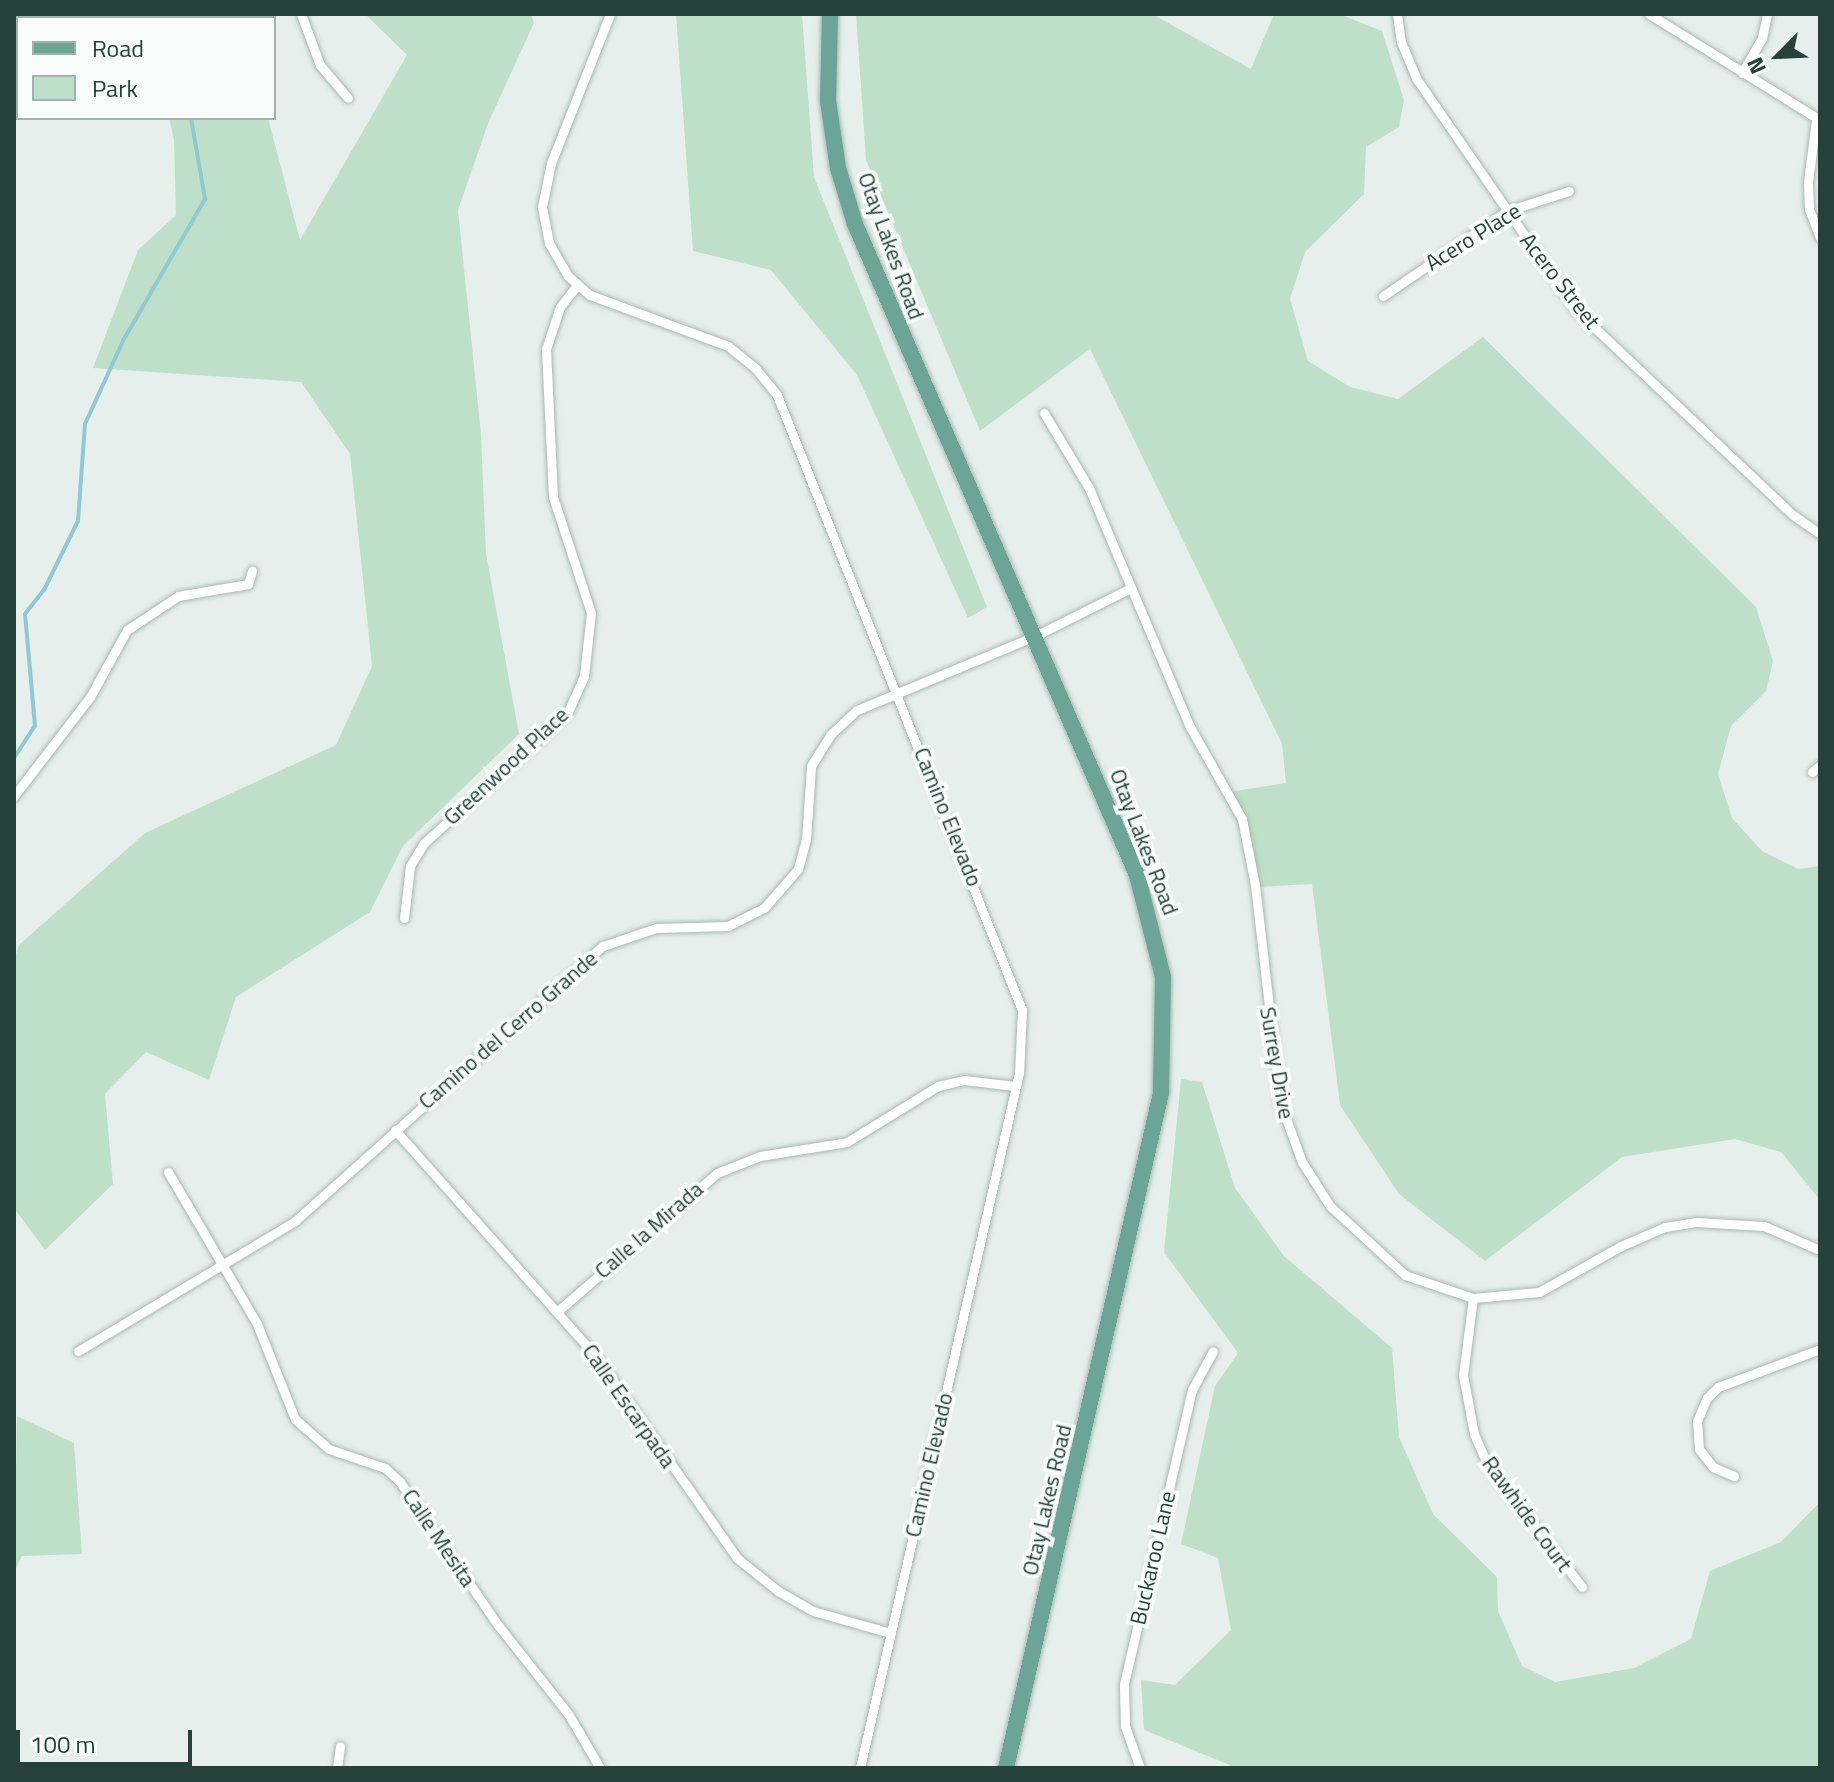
<!DOCTYPE html>
<html>
<head>
<meta charset="utf-8">
<style>
  body { margin:0 }
  #map { position:relative; width:1834px; height:1782px; overflow:hidden; background:#e6efeb; font-family:"Titillium Web",sans-serif }
  div>[style] { position:absolute }
  .green>* { inset:0; background:#bfe0c8; transform-origin:0 0 }
  .stream>* { height:4px; margin:-2px; padding:0 2px; transform-origin:2px; border-radius:2px; background:#8ec9d4 }
  .roads { filter:drop-shadow(0 0 2px #a8b8b2) drop-shadow(0 0 2px #a8b8b2) }
  .street>* { height:9px; margin:-4.5px; padding:0 4.5px; transform-origin:4.5px; border-radius:4.5px; background:#fff }
  .primary>* { height:16px; margin:-8px; padding:0 8px; transform-origin:8px; border-radius:8px; background:#6aa596 }
  span { translate:-50% -50%; white-space:nowrap; text-align:center; line-height:1.15; -webkit-text-stroke:8px #f7fbf9; paint-order:stroke }
  .street-label { font-size:22px; color:#24423a }
  .frame { position:absolute; inset:0; border:16px solid #24423a; pointer-events:none }
  .legend { position:absolute; left:16px; top:16px; width:260px; height:104px; box-sizing:border-box; background:#f7fbf9; border:2px solid #a3b1ad; margin:0; padding:10px 14px; list-style:none; font-size:24px; color:#24423a }
  .legend li { display:flex; align-items:center; gap:16px; height:40px }
  .legend b { width:40px; border:2px solid #a3b1ad }
  .north { position:absolute; left:1738px; top:16px; width:80px; height:80px; -webkit-text-stroke:6px #f7fbf9; paint-order:stroke; rotate:246deg; font-size:22px; font-weight:700; line-height:32px; text-align:center; color:#24423a }
  .north::after { content:''; display:block; margin:auto; width:28px; height:36px; background:#24423a; clip-path:polygon(50% 0,100% 100%,50% 72%,0 100%) }
  .scale { position:absolute; left:16px; top:1730px; width:176px; height:36px; box-sizing:border-box; border:4px solid #24423a; border-top:0; padding-left:10px; font-size:24px; line-height:28px; white-space:nowrap; color:#24423a; -webkit-text-stroke:6px #f7fbf9; paint-order:stroke }
</style>
</head>
<body>
<div id="map">
  <div class="green">
    <div style="left:142px;top:14px;width:99px;height:4px"></div>
    <div style="clip-path:polygon(365px 14px,531px 14px,534px 23px,489px 121px,458px 210px,481px 434px,486px 554px,519px 734px,403px 846px,370px 912px,236px 997px,209px 1080px,146px 1052px,105px 1094px,113px 1184px,45px 1250px,14px 1208px,14px 960px,19px 945px,145px 833px,336px 745px,372px 666px,350px 454px,301px 382px,93px 368px,138px 250px,176px 215px,174px 140px,169px 118px,268px 118px,300px 240px,407px 55px)"></div>
    <div style="clip-path:polygon(676px 14px,802px 14px,814px 177px,987px 607px,968px 618px,857px 375px,771px 270px,693px 251px)"></div>
    <div style="clip-path:polygon(856px 14px,1152px 14px,1251px 69px,1274px 14px,1339px 14px,1382px 31px,1404px 100px,1399px 127px,1366px 147px,1364px 194px,1305px 252px,1290px 299px,1308px 361px,1350px 387px,1398px 399px,1483px 337px,1756px 607px,1773px 661px,1766px 691px,1731px 726px,1718px 774px,1732px 818px,1762px 851px,1798px 869px,1820px 866px,1820px 1200px,1781px 1152px,1735px 1139px,1622px 1157px,1485px 1261px,1399px 1194px,1340px 1105px,1312px 884px,1256px 887px,1228px 792px,1286px 783px,1282px 744px,1090px 349px,980px 431px,866px 160px)"></div>
    <div style="clip-path:polygon(1181px 1079px,1202px 1082px,1235px 1188px,1284px 1256px,1392px 1348px,1399px 1437px,1433px 1514px,1497px 1577px,1498px 1611px,1522px 1666px,1555px 1682px,1634px 1668px,1691px 1639px,1710px 1571px,1781px 1542px,1820px 1502px,1820px 1768px,1237px 1768px,1144px 1730px,1141px 1680px,1175px 1685px,1231px 1630px,1218px 1558px,1181px 1544px,1215px 1386px,1238px 1353px,1164px 1252px)"></div>
    <div style="clip-path:polygon(17px 1416px,74px 1443px,82px 1554px,22px 1556px,14px 1572px)"></div>
  </div>
  <div class="stream">
    <div style="left:173px;top:14px;width:4px;rotate:90deg"></div>
    <div style="left:14px;top:758px;width:38px;rotate:-57deg"></div>
    <div style="left:35px;top:726px;width:112px;rotate:-95.1deg"></div>
    <div style="left:25px;top:614px;width:31px;rotate:-52deg"></div>
    <div style="left:44px;top:590px;width:77px;rotate:-63.8deg"></div>
    <div style="left:78px;top:521px;width:97px;rotate:-85.9deg"></div>
    <div style="left:85px;top:424px;width:94px;rotate:-65.4deg"></div>
    <div style="left:124px;top:339px;width:162px;rotate:-59.9deg"></div>
    <div style="left:205px;top:199px;width:82px;rotate:-99.8deg"></div>
  </div>
  <div class="roads">
    <div class="street">
      <div style="left:301px;top:14px;width:54px;rotate:69.6deg"></div>
      <div style="left:320px;top:65px;width:43px;rotate:49.7deg"></div>
      <div style="left:610px;top:14px;width:160px;rotate:111.6deg"></div>
      <div style="left:551px;top:163px;width:45px;rotate:101.6deg"></div>
      <div style="left:542px;top:207px;width:37px;rotate:79deg"></div>
      <div style="left:549px;top:243px;width:38px;rotate:60deg"></div>
      <div style="left:568px;top:276px;width:29px;rotate:41deg"></div>
      <div style="left:590px;top:295px;width:147px;rotate:20.3deg"></div>
      <div style="left:728px;top:346px;width:36px;rotate:39deg"></div>
      <div style="left:756px;top:369px;width:33px;rotate:51deg"></div>
      <div style="left:777px;top:395px;width:662px;rotate:68.28deg"></div>
      <div style="left:1022px;top:1010px;width:63px;rotate:92.7deg"></div>
      <div style="left:1019px;top:1073px;width:713px;rotate:102.89deg"></div>
      <div style="left:1397px;top:14px;width:28px;rotate:82deg"></div>
      <div style="left:1401px;top:42px;width:39px;rotate:67deg"></div>
      <div style="left:1416px;top:78px;width:283px;rotate:55.4deg"></div>
      <div style="left:1577px;top:311px;width:297px;rotate:43.4deg"></div>
      <div style="left:1793px;top:515px;width:33px;rotate:35deg"></div>
      <div style="left:1649px;top:14px;width:201px;rotate:31.8deg"></div>
      <div style="left:1742px;top:73px;width:40px;rotate:-60.3deg"></div>
      <div style="left:1762px;top:38px;width:25px;rotate:-78deg"></div>
      <div style="left:1816px;top:120px;width:63px;rotate:97.4deg"></div>
      <div style="left:1808px;top:182px;width:27px;rotate:88deg"></div>
      <div style="left:1809px;top:209px;width:31px;rotate:69deg"></div>
      <div style="left:1383px;top:296px;width:150px;rotate:-34.4deg"></div>
      <div style="left:1507px;top:211px;width:65px;rotate:-17.9deg"></div>
      <div style="left:1044px;top:413px;width:87px;rotate:59deg"></div>
      <div style="left:1089px;top:488px;width:259px;rotate:67.1deg"></div>
      <div style="left:1190px;top:727px;width:106px;rotate:60.5deg"></div>
      <div style="left:1242px;top:819px;width:67px;rotate:78.9deg"></div>
      <div style="left:1255px;top:885px;width:218px;rotate:83.4deg"></div>
      <div style="left:1280px;top:1102px;width:64px;rotate:69.9deg"></div>
      <div style="left:1302px;top:1162px;width:52px;rotate:57.5deg"></div>
      <div style="left:1330px;top:1206px;width:102px;rotate:42.6deg"></div>
      <div style="left:1405px;top:1275px;width:72px;rotate:18.7deg"></div>
      <div style="left:1473px;top:1298px;width:66px;rotate:-5.2deg"></div>
      <div style="left:1539px;top:1292px;width:94px;rotate:-29.3deg"></div>
      <div style="left:1621px;top:1246px;width:48px;rotate:-23.4deg"></div>
      <div style="left:1665px;top:1227px;width:31px;rotate:-9deg"></div>
      <div style="left:1696px;top:1222px;width:68px;rotate:3.4deg"></div>
      <div style="left:1764px;top:1226px;width:61px;rotate:23.2deg"></div>
      <div style="left:1812px;top:772px;width:11px;rotate:-41deg"></div>
      <div style="left:14px;top:796px;width:125px;rotate:-52.5deg"></div>
      <div style="left:90px;top:697px;width:77px;rotate:-61.1deg"></div>
      <div style="left:127px;top:630px;width:61px;rotate:-33.7deg"></div>
      <div style="left:178px;top:596px;width:71px;rotate:-9.7deg"></div>
      <div style="left:248px;top:584px;width:14px;rotate:-73deg"></div>
      <div style="left:404px;top:918px;width:52px;rotate:-83.4deg"></div>
      <div style="left:410px;top:866px;width:26px;rotate:-59deg"></div>
      <div style="left:423px;top:844px;width:196px;rotate:-42.3deg"></div>
      <div style="left:568px;top:712px;width:39px;rotate:-66deg"></div>
      <div style="left:584px;top:676px;width:63px;rotate:-83.7deg"></div>
      <div style="left:591px;top:613px;width:122px;rotate:-108.1deg"></div>
      <div style="left:553px;top:497px;width:148px;rotate:-92.7deg"></div>
      <div style="left:546px;top:349px;width:44px;rotate:-71.6deg"></div>
      <div style="left:560px;top:307px;width:28px;rotate:-52deg"></div>
      <div style="left:395px;top:1130px;width:301px;rotate:48.4deg"></div>
      <div style="left:595px;top:1355px;width:248px;rotate:55deg"></div>
      <div style="left:737px;top:1558px;width:53px;rotate:38.8deg"></div>
      <div style="left:778px;top:1591px;width:40px;rotate:29.7deg"></div>
      <div style="left:813px;top:1611px;width:81px;rotate:15.8deg"></div>
      <div style="left:168px;top:1172px;width:176px;rotate:59.6deg"></div>
      <div style="left:257px;top:1324px;width:102px;rotate:68.2deg"></div>
      <div style="left:295px;top:1419px;width:45px;rotate:41.4deg"></div>
      <div style="left:329px;top:1449px;width:59px;rotate:18.7deg"></div>
      <div style="left:385px;top:1468px;width:21px;rotate:43deg"></div>
      <div style="left:400px;top:1482px;width:173px;rotate:55.6deg"></div>
      <div style="left:498px;top:1625px;width:115px;rotate:51.7deg"></div>
      <div style="left:569px;top:1715px;width:61px;rotate:59.7deg"></div>
      <div style="left:1473px;top:1298px;width:78px;rotate:97.4deg"></div>
      <div style="left:1463px;top:1375px;width:60px;rotate:79.4deg"></div>
      <div style="left:1474px;top:1434px;width:34px;rotate:66deg"></div>
      <div style="left:1488px;top:1465px;width:154px;rotate:52.4deg"></div>
      <div style="left:559px;top:1310px;width:209px;rotate:-40.9deg"></div>
      <div style="left:717px;top:1173px;width:46px;rotate:-21.6deg"></div>
      <div style="left:760px;top:1156px;width:88px;rotate:-9.1deg"></div>
      <div style="left:847px;top:1142px;width:107px;rotate:-31.6deg"></div>
      <div style="left:938px;top:1086px;width:27px;rotate:-13deg"></div>
      <div style="left:964px;top:1080px;width:51px;rotate:6.7deg"></div>
      <div style="left:78px;top:1351px;width:253px;rotate:-30.9deg"></div>
      <div style="left:295px;top:1221px;width:413px;rotate:-41.8deg"></div>
      <div style="left:603px;top:946px;width:56px;rotate:-18.8deg"></div>
      <div style="left:656px;top:928px;width:72px;rotate:-1.6deg"></div>
      <div style="left:728px;top:926px;width:40px;rotate:-26.6deg"></div>
      <div style="left:764px;top:908px;width:52px;rotate:-48.9deg"></div>
      <div style="left:798px;top:869px;width:30px;rotate:-75deg"></div>
      <div style="left:806px;top:840px;width:74px;rotate:-86.1deg"></div>
      <div style="left:811px;top:766px;width:36px;rotate:-58deg"></div>
      <div style="left:830px;top:735px;width:37px;rotate:-43deg"></div>
      <div style="left:857px;top:710px;width:193px;rotate:-22.6deg"></div>
      <div style="left:1035px;top:636px;width:107px;rotate:-26.6deg"></div>
      <div style="left:1734px;top:1476px;width:23px;rotate:-157deg"></div>
      <div style="left:1713px;top:1467px;width:23px;rotate:-128deg"></div>
      <div style="left:1699px;top:1449px;width:28px;rotate:-94deg"></div>
      <div style="left:1697px;top:1421px;width:25px;rotate:-67deg"></div>
      <div style="left:1707px;top:1398px;width:16px;rotate:-45deg"></div>
      <div style="left:1718px;top:1387px;width:109px;rotate:-20.4deg"></div>
      <div style="left:337px;top:1768px;width:22px;rotate:-82deg"></div>
      <div style="left:1140px;top:1768px;width:45px;rotate:-109.7deg"></div>
      <div style="left:1125px;top:1726px;width:42px;rotate:-91.4deg"></div>
      <div style="left:1124px;top:1684px;width:302px;rotate:-77deg"></div>
      <div style="left:1192px;top:1390px;width:44px;rotate:-61.7deg"></div>
    </div>
    <div class="primary">
      <div style="left:830px;top:14px;width:87px;rotate:91.3deg"></div>
      <div style="left:828px;top:101px;width:68px;rotate:81.5deg"></div>
      <div style="left:838px;top:168px;width:59px;rotate:73.1deg"></div>
      <div style="left:855px;top:224px;width:709px;rotate:66.58deg"></div>
      <div style="left:1137px;top:875px;width:105px;rotate:75.7deg"></div>
      <div style="left:1163px;top:977px;width:116px;rotate:91deg"></div>
      <div style="left:1161px;top:1093px;width:693px;rotate:102.93deg"></div>
    </div>
  </div>
  <div class="street-label">
    <span style="left:1473px;top:237px;rotate:-32deg">Acero Place</span>
    <span style="left:891px;top:246px;rotate:70deg">Otay Lakes Road</span>
    <span style="left:1560px;top:281px;rotate:52deg">Acero Street</span>
    <span style="left:506px;top:766px;rotate:-43deg">Greenwood Place</span>
    <span style="left:948px;top:817px;rotate:68deg">Camino Elevado</span>
    <span style="left:1144px;top:842px;rotate:69deg">Otay Lakes Road</span>
    <span style="left:508px;top:1030px;rotate:-41deg">Camino del Cerro Grande</span>
    <span style="left:1277px;top:1063px;rotate:80deg">Surrey Drive</span>
    <span style="left:649px;top:1230px;rotate:-41deg">Calle la Mirada</span>
    <span style="left:629px;top:1406px;rotate:55deg">Calle Escarpada</span>
    <span style="left:929px;top:1465px;rotate:-77deg">Camino Elevado</span>
    <span style="left:1047px;top:1500px;rotate:-77deg">Otay Lakes Road</span>
    <span style="left:1527px;top:1514px;rotate:54deg">Rawhide Court</span>
    <span style="left:439px;top:1538px;rotate:56deg">Calle Mesita</span>
    <span style="left:1153px;top:1558px;rotate:-77deg">Buckaroo Lane</span>
  </div>
  <div class="frame"></div>
  <ul class="legend">
  <li><b style="height:10px;background:#6aa596"></b>Road</li>
  <li><b style="height:22px;background:#bfe0c8"></b>Park</li>
  </ul>
  <div class="north">N</div>
  <div class="scale">100 m</div>
</div>
</body>
</html>
